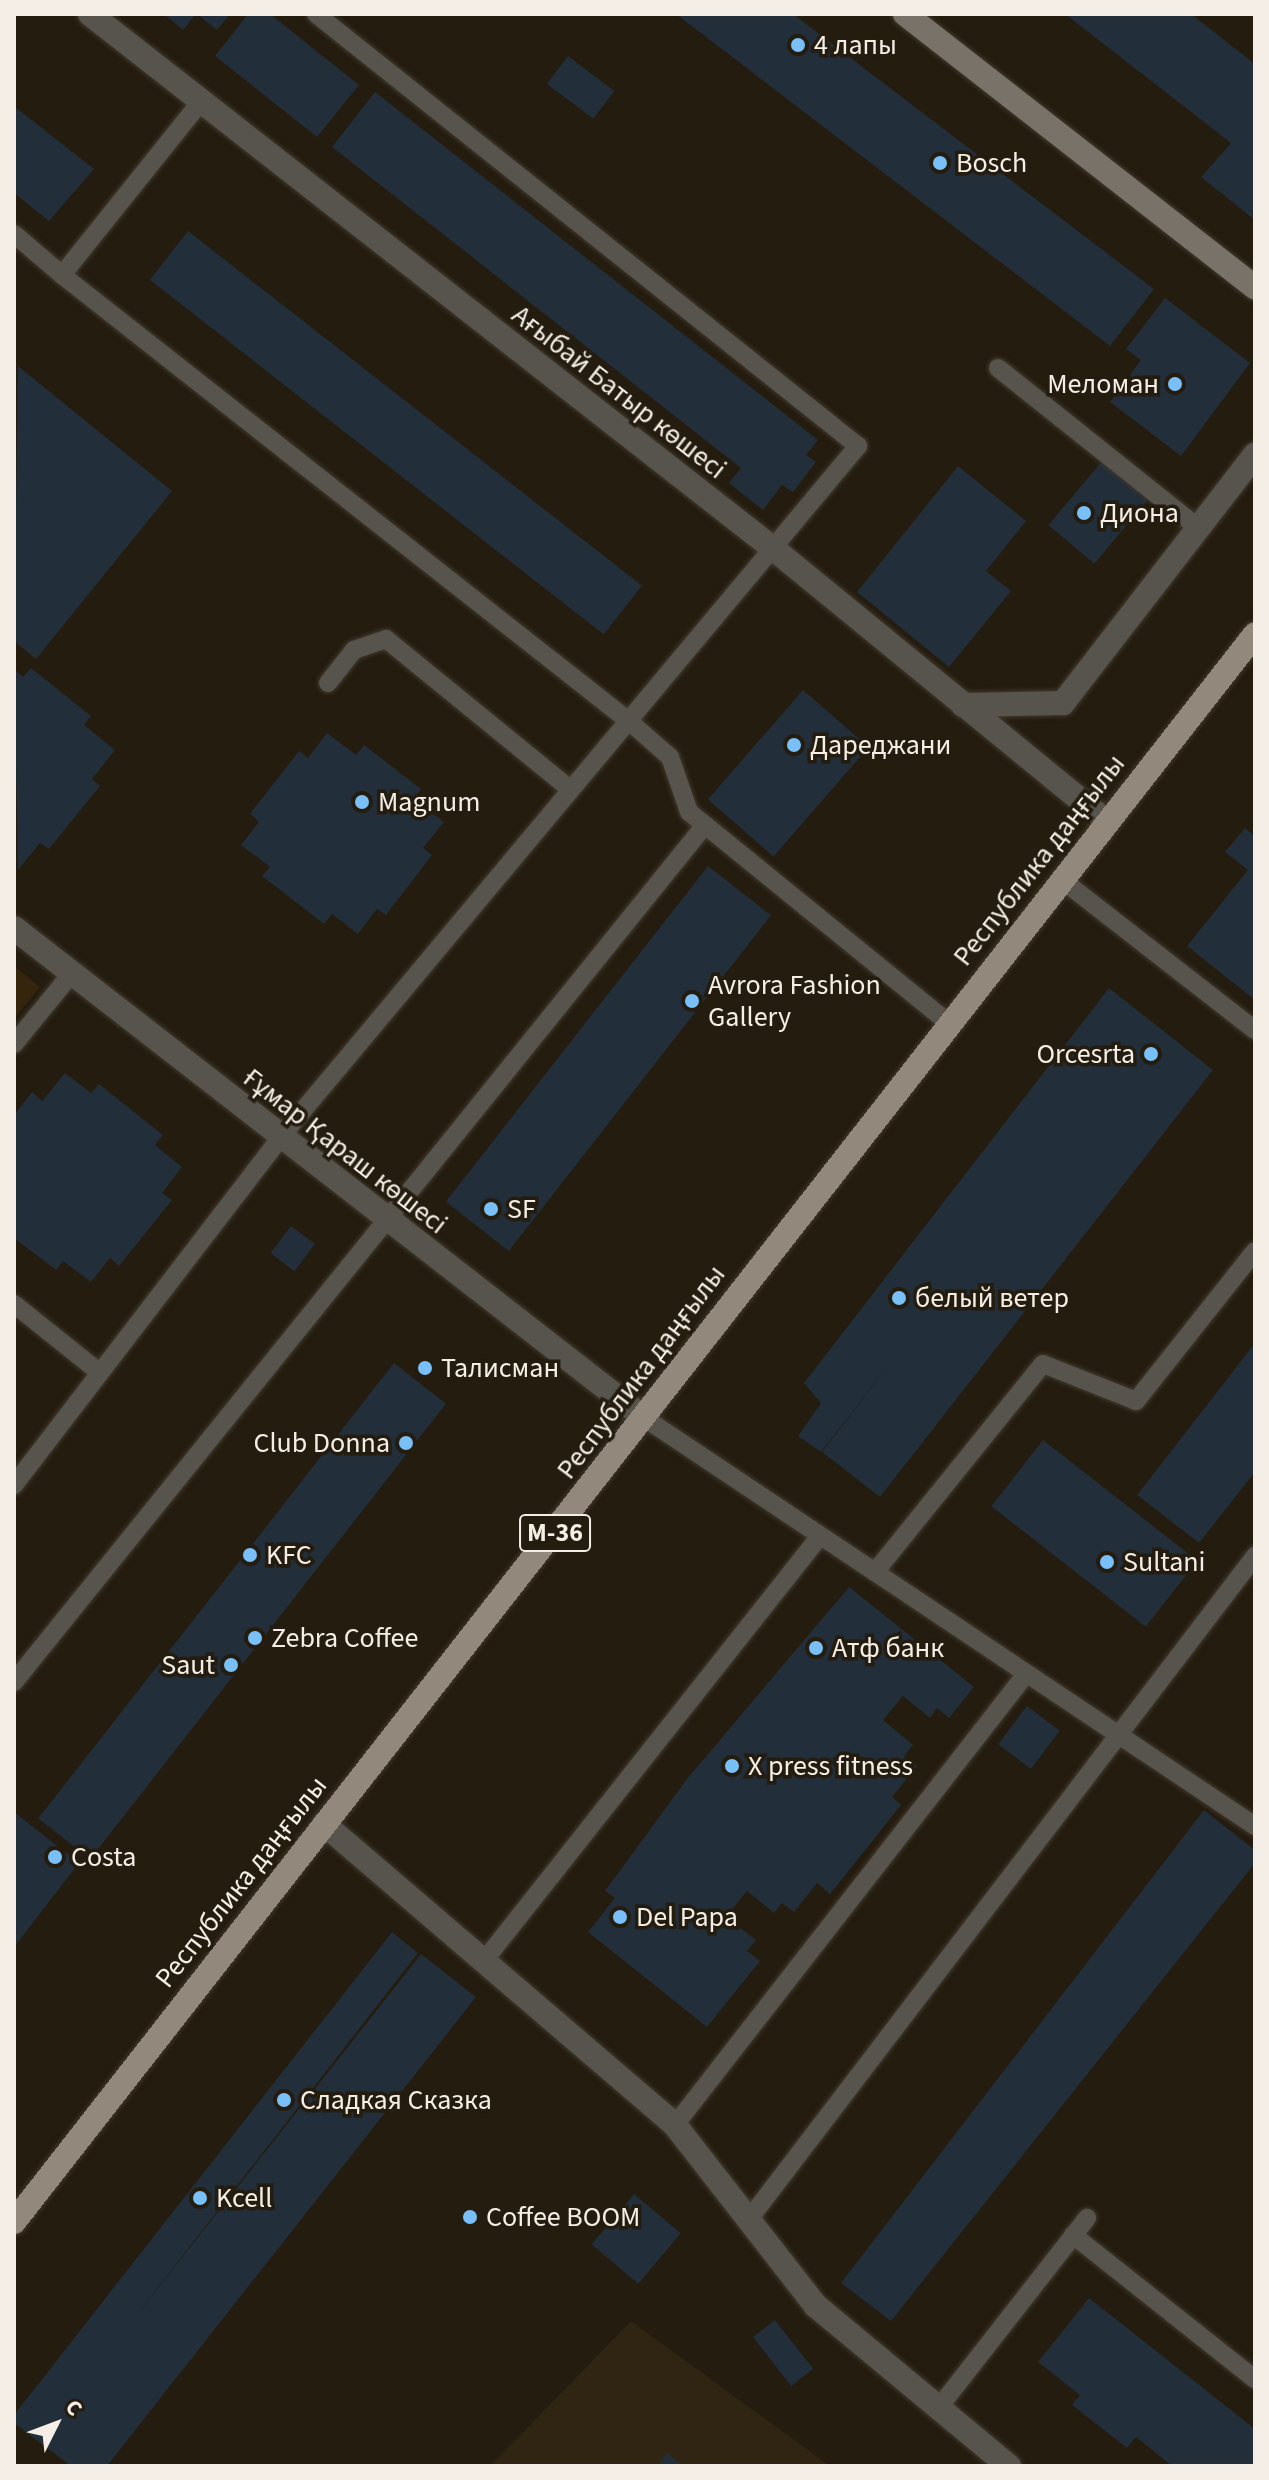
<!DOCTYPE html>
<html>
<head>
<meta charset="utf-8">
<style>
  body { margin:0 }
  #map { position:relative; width:1269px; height:2480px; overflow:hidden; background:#241c0f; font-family:"Source Sans 3",sans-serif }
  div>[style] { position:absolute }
  .built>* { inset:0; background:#302412 }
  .green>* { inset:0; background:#34250c }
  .building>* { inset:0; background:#222e39; transform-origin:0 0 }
  .roads { filter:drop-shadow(0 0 2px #41392d) drop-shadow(0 0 2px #41392d) }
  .lane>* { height:18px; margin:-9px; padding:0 9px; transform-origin:9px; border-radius:9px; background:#57534d }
  .street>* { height:24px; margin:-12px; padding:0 12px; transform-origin:12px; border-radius:12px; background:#57534d }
  .secondary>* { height:24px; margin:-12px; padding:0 12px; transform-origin:12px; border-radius:12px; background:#787268 }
  .primary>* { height:24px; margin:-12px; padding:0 12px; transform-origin:12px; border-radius:12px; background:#92897c }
  .dots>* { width:22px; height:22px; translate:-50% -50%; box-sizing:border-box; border:4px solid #241c0f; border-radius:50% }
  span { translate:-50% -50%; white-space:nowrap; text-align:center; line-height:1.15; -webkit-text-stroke:7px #241c0f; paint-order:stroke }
  .shield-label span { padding:2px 6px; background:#241c0f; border:2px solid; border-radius:6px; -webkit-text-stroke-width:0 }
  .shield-label { font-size:26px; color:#f4eee6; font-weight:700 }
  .poi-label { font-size:28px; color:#f4eee6 }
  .left { translate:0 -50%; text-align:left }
  .right { translate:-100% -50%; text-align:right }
  .street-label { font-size:28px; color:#f4eee6 }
  .frame { position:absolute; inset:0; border:16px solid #f4eee6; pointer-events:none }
  .north { position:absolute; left:16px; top:2384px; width:80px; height:80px; -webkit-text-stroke:6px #241c0f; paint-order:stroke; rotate:48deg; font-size:22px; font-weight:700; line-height:32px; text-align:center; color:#f4eee6 }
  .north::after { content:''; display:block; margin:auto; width:28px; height:36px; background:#f4eee6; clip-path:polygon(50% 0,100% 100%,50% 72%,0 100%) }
</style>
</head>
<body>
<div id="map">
  <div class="built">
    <div style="clip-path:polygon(631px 2321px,830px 2466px,490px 2466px)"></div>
  </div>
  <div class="green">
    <div style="clip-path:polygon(14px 966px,40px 987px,14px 1019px)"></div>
  </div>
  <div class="building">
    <div style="clip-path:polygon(164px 14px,196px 14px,183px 30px)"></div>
    <div style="clip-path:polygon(197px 14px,230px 14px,217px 30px)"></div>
    <div style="clip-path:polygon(248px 14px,270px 14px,359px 85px,317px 137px,215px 56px)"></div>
    <div style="clip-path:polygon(676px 14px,793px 14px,1154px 289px,1110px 346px)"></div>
    <div style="clip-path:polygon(1065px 14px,1191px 14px,1255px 64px,1255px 220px,1201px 177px,1231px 143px)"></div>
    <div style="left:568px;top:56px;width:58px;height:35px;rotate:37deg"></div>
    <div style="clip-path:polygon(375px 92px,818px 440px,806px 455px,816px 462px,793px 492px,782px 485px,763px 510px,729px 483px,741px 468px,332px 147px)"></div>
    <div style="clip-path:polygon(14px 106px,94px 169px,49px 221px,14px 193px)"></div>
    <div style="left:188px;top:231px;width:576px;height:62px;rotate:38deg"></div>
    <div style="clip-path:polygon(1165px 298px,1250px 363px,1181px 456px,1110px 402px,1141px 360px,1126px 349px)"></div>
    <div style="clip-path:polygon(18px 366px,172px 491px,36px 659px,14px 641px)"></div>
    <div style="left:1103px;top:460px;width:60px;height:85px;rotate:40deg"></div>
    <div style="clip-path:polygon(958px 466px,1026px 521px,986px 571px,1011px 591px,949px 667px,857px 592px)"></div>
    <div style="clip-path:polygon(31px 668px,91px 716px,84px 725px,115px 750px,92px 779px,100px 786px,49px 849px,40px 843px,18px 870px,14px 669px,23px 677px)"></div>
    <div style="left:803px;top:690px;width:87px;height:145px;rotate:41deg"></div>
    <div style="clip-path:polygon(327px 733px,356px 755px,364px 745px,421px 789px,413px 799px,444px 822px,423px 848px,432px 855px,386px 915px,377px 909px,358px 934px,332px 914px,324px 924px,262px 876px,270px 867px,241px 845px,259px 822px,250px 814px,299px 751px,308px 758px)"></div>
    <div style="clip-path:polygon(1245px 828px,1255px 836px,1255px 1000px,1187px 946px,1248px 870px,1225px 852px)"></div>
    <div style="left:708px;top:866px;width:80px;height:426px;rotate:38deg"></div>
    <div style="clip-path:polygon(1109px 988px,1213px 1070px,880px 1497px,822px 1452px,889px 1365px,821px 1452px,798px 1436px,821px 1403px,804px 1383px)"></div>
    <div style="clip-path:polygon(65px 1073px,91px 1093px,99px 1084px,163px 1135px,155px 1145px,182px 1167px,162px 1193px,172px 1200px,119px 1266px,110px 1258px,91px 1282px,63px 1261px,56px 1270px,14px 1238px,14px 1115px,32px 1092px,42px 1101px)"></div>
    <div style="left:291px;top:1226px;width:30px;height:34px;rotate:37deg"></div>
    <div style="clip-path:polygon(1255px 1343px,1255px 1472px,1199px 1543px,1137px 1495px)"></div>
    <div style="left:394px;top:1363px;width:66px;height:578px;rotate:38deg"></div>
    <div style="left:1043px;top:1440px;width:196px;height:84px;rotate:38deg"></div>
    <div style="clip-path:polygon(849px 1587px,974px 1687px,949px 1718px,937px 1708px,930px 1718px,903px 1696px,883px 1720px,913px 1745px,904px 1756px,917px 1766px,892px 1797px,901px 1805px,830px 1894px,817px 1883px,794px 1912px,782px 1903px,774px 1913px,747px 1891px,726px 1917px,756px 1940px,747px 1951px,760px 1961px,707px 2027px,588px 1932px,615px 1898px,605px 1891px,687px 1779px)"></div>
    <div style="left:1027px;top:1706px;width:41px;height:48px;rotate:37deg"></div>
    <div style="clip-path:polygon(1204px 1810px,1255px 1850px,1255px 1863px,891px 2321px,841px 2283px)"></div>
    <div style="clip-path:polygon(14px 1812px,79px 1863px,14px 1947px)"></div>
    <div style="clip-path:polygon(392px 1932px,418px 1953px,128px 2326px,421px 1954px,476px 1997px,107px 2466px,71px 2466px,14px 2423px,14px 2415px)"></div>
    <div style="left:634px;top:2194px;width:61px;height:66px;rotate:40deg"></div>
    <div style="clip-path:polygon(1089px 2298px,1255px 2429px,1255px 2466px,1172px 2466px,1136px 2437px,1127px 2448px,1072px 2405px,1080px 2395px,1038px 2362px)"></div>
    <div style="left:775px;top:2320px;width:62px;height:28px;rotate:52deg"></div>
    <div style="clip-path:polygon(667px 2453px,683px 2466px,657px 2466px)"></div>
  </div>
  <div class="roads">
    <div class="lane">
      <div style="left:199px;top:104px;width:219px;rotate:128.7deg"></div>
      <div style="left:62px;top:275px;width:723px;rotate:38.2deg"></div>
      <div style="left:630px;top:722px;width:53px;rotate:41.2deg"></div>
      <div style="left:670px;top:757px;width:58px;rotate:70.9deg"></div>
      <div style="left:689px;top:812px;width:335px;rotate:39.1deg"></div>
      <div style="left:14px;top:234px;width:63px;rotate:40.5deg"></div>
      <div style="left:998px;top:368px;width:258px;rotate:38.6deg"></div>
      <div style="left:328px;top:683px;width:42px;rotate:-51.8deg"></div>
      <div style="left:354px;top:650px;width:34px;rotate:-19deg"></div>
      <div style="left:386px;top:639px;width:236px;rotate:39.2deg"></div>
      <div style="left:1062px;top:880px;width:244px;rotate:37.9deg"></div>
      <div style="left:14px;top:1044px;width:92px;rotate:-50.8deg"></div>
      <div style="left:14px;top:1304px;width:110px;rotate:38.7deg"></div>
      <div style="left:643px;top:1417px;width:736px;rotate:33.75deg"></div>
      <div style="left:14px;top:1485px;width:437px;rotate:-52.5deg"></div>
      <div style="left:280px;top:1138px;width:902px;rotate:-50.13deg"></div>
      <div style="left:858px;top:446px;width:693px;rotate:-141.44deg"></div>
      <div style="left:875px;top:1572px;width:267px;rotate:-51.1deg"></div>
      <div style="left:1043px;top:1364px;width:100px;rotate:21.7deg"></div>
      <div style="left:1136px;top:1401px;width:191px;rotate:-51.6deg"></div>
      <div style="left:14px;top:1682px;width:1101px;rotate:-51.12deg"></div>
      <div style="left:487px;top:1957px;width:537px;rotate:-51.66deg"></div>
      <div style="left:675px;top:2125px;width:571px;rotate:-52.11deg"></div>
      <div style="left:750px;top:2218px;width:833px;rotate:-52.66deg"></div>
      <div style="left:1073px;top:2235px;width:232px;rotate:38.4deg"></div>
      <div style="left:937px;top:2410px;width:244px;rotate:-52deg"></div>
    </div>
    <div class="street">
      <div style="left:90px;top:14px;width:870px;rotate:38.04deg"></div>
      <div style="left:775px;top:550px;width:429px;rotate:39.3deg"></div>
      <div style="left:963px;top:705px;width:100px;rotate:-1.1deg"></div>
      <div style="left:1063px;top:703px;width:314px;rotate:-52.3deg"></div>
      <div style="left:14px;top:928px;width:797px;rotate:37.86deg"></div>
      <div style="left:324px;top:1824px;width:462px;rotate:40.6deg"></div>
      <div style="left:675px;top:2125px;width:229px;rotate:52.1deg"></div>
      <div style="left:816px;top:2306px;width:251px;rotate:39.7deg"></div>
    </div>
    <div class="secondary">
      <div style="left:905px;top:14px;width:444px;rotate:38deg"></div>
    </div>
    <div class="primary">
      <div style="left:14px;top:2222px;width:2015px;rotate:-51.99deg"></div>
    </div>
  </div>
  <div class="dots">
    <div style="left:798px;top:45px;background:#79bff8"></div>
    <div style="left:940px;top:163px;background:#79bff8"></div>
    <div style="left:1175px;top:384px;background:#79bff8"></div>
    <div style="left:1084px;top:513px;background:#79bff8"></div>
    <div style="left:794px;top:745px;background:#79bff8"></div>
    <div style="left:362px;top:802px;background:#79bff8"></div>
    <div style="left:692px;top:1001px;background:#79bff8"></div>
    <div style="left:1151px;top:1054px;background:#79bff8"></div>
    <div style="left:491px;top:1209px;background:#79bff8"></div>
    <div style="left:899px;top:1298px;background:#79bff8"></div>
    <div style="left:425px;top:1368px;background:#79bff8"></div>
    <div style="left:406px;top:1443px;background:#79bff8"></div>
    <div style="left:250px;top:1555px;background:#79bff8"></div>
    <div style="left:1107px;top:1562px;background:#79bff8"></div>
    <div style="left:255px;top:1638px;background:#79bff8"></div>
    <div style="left:816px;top:1648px;background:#79bff8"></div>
    <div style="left:231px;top:1665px;background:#79bff8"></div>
    <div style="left:732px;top:1766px;background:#79bff8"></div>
    <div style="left:55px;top:1857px;background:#79bff8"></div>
    <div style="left:620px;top:1917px;background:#79bff8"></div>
    <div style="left:284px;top:2100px;background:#79bff8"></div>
    <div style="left:200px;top:2198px;background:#79bff8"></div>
    <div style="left:470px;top:2217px;background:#79bff8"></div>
  </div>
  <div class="shield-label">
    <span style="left:555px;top:1533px">M-36</span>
  </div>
  <div class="poi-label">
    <span class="left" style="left:814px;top:45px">4 лапы</span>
    <span class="left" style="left:956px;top:163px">Bosch</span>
    <span class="right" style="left:1159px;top:384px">Меломан</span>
    <span class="left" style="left:1100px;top:513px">Диона</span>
    <span class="left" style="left:810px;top:745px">Дареджани</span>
    <span class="left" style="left:378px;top:802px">Magnum</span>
    <span class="left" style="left:708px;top:1001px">Avrora Fashion<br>Gallery</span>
    <span class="right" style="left:1135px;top:1054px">Orcesrta</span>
    <span class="left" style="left:507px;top:1209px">SF</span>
    <span class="left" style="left:915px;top:1298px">белый ветер</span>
    <span class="left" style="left:441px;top:1368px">Талисман</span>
    <span class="right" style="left:390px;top:1443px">Club Donna</span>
    <span class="left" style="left:266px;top:1555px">KFC</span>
    <span class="left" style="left:1123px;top:1562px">Sultani</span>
    <span class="left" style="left:271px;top:1638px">Zebra Coffee</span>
    <span class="left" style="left:832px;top:1648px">Атф банк</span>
    <span class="right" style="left:215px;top:1665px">Saut</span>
    <span class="left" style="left:748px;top:1766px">X press fitness</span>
    <span class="left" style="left:71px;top:1857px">Costa</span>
    <span class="left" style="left:636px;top:1917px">Del Papa</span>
    <span class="left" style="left:300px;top:2100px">Сладкая Сказка</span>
    <span class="left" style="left:216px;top:2198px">Kcell</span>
    <span class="left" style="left:486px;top:2217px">Coffee BOOM</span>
  </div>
  <div class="street-label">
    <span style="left:619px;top:392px;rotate:38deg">Ағыбай Батыр көшесі</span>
    <span style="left:1039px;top:860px;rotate:-52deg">Республика даңғылы</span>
    <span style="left:345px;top:1151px;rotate:38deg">Ғұмар Қараш көшесі</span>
    <span style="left:641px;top:1372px;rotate:-53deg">Республика даңғылы</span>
    <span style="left:241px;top:1882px;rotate:-52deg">Республика даңғылы</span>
  </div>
  <div class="frame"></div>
  <div class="north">С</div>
</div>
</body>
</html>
